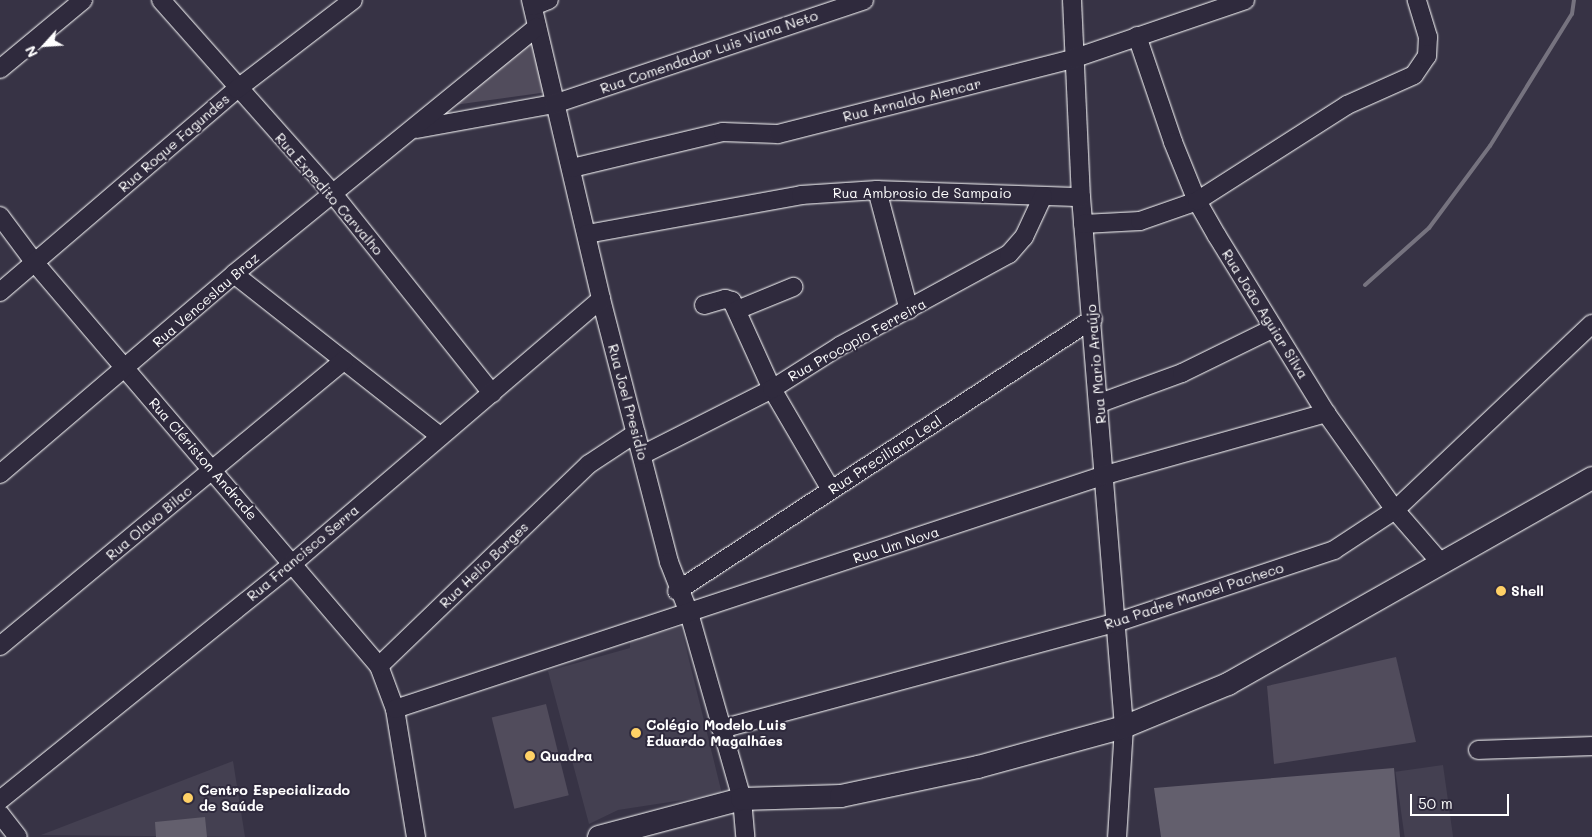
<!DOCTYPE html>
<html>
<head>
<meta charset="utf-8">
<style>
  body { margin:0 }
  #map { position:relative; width:1592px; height:837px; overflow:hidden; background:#373345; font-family:Mali,sans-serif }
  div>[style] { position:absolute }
  .built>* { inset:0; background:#444051; transform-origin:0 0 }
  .green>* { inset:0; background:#514c5c; transform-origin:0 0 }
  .stream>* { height:4px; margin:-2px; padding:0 2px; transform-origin:2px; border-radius:2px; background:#76737f }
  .building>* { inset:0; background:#635f6d }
  .roads { filter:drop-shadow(0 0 1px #fff) drop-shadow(0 0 1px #fff) }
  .minor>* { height:18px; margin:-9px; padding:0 9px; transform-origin:9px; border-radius:9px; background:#2f2a3d }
  .major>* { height:22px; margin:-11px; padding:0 11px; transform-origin:11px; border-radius:11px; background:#2f2a3d }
  .dots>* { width:14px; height:14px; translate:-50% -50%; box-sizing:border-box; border:2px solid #2f2a3d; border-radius:50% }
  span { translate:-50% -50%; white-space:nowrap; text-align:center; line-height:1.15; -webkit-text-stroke:4px #2f2a3d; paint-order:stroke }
  .street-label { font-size:14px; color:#fff }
  .poi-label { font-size:14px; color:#fff; font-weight:700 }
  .left { translate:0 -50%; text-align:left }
  .north { position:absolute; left:20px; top:20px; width:50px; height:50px; -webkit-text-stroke:4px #2f2a3d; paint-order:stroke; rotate:244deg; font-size:14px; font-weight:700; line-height:20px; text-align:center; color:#fff }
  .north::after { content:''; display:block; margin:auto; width:18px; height:22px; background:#fff; clip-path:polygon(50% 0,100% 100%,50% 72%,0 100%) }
  .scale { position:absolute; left:1410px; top:794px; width:99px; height:22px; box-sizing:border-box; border:2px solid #fff; border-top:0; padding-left:6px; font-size:15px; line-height:18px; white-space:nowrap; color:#fff; -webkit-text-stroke:4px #2f2a3d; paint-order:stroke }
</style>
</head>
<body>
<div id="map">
  <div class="built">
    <div style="clip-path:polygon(681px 627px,722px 794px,618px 810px,589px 824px,548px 671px,630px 648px,630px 640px)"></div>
    <div style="clip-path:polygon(233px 761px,245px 837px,41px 835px)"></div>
    <div style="left:1443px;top:765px;width:73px;height:48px;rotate:82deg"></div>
  </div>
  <div class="green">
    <div style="clip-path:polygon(534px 41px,548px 92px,454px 105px)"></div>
    <div style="clip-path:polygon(1396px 657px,1416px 742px,1274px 764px,1267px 686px)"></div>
    <div style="left:546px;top:704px;width:94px;height:56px;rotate:76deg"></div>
  </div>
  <div class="stream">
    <div style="left:1365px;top:285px;width:86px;rotate:-41.7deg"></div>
    <div style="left:1429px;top:228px;width:102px;rotate:-53.4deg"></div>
    <div style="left:1490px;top:146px;width:155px;rotate:-58.2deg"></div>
    <div style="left:1572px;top:14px;width:14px;rotate:-82deg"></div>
  </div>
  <div class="building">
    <div style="clip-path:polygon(1394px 768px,1400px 837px,1161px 837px,1154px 788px)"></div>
    <div style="clip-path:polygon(205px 817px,207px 837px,156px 837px,155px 822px)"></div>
  </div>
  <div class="roads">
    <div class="minor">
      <div style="left:161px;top:0;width:259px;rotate:48.4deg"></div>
      <div style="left:333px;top:194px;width:255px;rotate:51.4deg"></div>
      <div style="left:531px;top:0;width:307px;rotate:76.8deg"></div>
      <div style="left:601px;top:299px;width:272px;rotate:75.5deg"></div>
      <div style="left:669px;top:562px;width:55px;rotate:68.6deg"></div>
      <div style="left:689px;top:613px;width:193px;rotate:74.1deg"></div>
      <div style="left:742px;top:799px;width:38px;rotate:85deg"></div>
      <div style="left:1072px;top:0;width:197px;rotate:87.4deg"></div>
      <div style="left:1081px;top:197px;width:532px;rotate:85.36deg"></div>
      <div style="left:1124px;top:727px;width:110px;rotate:93.6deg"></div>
      <div style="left:533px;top:6px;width:17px;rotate:-21deg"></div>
      <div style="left:1137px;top:36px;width:112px;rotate:71.2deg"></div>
      <div style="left:1173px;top:142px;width:64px;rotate:67.9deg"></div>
      <div style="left:1197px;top:201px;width:40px;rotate:60.3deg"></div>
      <div style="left:1217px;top:236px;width:208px;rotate:58.4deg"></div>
      <div style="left:1326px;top:413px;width:119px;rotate:54.6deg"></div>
      <div style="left:1395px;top:510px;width:72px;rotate:49deg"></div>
      <div style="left:0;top:69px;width:108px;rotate:-39.7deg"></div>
      <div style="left:416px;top:129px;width:140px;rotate:-10.3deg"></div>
      <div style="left:554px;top:104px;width:327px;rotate:-18.5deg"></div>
      <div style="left:572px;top:168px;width:155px;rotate:-13.4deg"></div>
      <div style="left:723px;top:132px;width:55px;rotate:2.1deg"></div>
      <div style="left:778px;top:134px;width:303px;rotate:-14.3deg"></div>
      <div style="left:1072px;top:59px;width:183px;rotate:-18.8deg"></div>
      <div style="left:877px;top:190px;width:124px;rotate:75.1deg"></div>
      <div style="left:0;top:216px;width:59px;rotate:53.3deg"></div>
      <div style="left:35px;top:263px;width:530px;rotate:49.52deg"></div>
      <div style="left:379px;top:666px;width:46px;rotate:69.6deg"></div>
      <div style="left:395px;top:709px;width:130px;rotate:80.7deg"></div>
      <div style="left:1083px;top:224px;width:57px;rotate:-3deg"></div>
      <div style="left:1140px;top:221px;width:60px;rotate:-19.3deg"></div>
      <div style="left:1197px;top:201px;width:178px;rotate:-32.6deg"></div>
      <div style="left:1347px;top:105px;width:73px;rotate:-24.1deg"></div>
      <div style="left:1414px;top:75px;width:23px;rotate:-56deg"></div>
      <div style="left:1427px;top:56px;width:19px;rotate:-87deg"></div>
      <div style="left:1428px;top:37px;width:39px;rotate:-107deg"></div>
      <div style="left:587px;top:234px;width:218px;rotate:-10.3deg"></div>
      <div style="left:801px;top:195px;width:76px;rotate:-3.8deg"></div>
      <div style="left:877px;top:190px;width:204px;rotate:2deg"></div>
      <div style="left:234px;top:274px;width:262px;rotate:38.2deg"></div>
      <div style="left:0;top:292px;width:312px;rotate:-40.6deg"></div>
      <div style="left:237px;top:89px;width:146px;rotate:-37.5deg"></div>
      <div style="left:704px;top:305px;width:22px;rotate:-16deg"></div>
      <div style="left:725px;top:299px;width:7px;rotate:16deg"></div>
      <div style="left:732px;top:301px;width:97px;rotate:65.6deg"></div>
      <div style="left:772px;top:389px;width:117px;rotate:59.7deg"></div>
      <div style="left:737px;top:310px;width:61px;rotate:-22.3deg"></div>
      <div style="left:1100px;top:403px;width:87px;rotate:-20.1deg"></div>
      <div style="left:1182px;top:373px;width:102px;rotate:-26.1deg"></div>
      <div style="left:642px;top:455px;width:146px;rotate:-26.9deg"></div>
      <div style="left:772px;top:389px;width:80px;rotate:-32.3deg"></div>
      <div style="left:840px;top:346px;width:192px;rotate:-28.6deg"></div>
      <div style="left:1009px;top:254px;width:23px;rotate:-49deg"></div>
      <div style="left:1024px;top:237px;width:45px;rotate:-65.1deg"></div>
      <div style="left:0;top:474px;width:308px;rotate:-40.5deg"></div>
      <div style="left:234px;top:274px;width:391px;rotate:-39.2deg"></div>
      <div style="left:677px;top:591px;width:497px;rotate:-33.2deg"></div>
      <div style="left:0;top:646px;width:447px;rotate:-39.7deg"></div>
      <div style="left:379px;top:666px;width:291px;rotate:-43.9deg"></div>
      <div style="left:589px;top:464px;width:56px;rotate:-33.4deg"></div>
      <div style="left:395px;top:709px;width:744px;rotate:-18.24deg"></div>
      <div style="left:1102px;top:476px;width:233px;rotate:-15.7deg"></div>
      <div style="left:721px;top:729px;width:408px;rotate:-15.1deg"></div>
      <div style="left:1115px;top:623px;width:231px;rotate:-18.4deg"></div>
      <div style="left:1334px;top:550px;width:73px;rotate:-33.3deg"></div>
      <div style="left:1395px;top:510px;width:271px;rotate:-43.4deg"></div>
      <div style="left:1478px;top:750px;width:114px;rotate:-2deg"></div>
      <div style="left:0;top:800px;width:375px;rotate:-38.9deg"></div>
      <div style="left:292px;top:564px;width:407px;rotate:-40.6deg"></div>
      <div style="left:0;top:814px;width:29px;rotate:52deg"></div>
    </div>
    <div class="major">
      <div style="left:599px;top:837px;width:148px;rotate:-14.9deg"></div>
      <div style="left:742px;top:799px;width:99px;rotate:-1.7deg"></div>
      <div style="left:841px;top:796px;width:140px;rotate:-12deg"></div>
      <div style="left:978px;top:767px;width:151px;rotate:-15.3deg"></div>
      <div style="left:1124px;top:727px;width:113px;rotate:-22.5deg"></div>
      <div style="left:1228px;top:684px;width:418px;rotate:-29.5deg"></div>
    </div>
  </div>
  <div class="dots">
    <div style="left:1501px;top:591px;background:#ffd166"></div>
    <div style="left:636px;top:733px;background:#ffd166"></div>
    <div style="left:530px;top:756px;background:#ffd166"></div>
    <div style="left:188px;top:798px;background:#ffd166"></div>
  </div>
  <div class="street-label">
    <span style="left:709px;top:52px;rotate:-19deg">Rua Comendador Luis Viana Neto</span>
    <span style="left:912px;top:100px;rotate:-14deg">Rua Arnaldo Alencar</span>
    <span style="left:174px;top:143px;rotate:-41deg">Rua Roque Fagundes</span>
    <span style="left:922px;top:193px">Rua Ambrosio de Sampaio</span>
    <span style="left:329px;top:194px;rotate:49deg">Rua Expedito Carvalho</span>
    <span style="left:206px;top:300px;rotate:-41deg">Rua Venceslau Braz</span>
    <span style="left:1265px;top:314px;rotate:58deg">Rua João Aguiar Silva</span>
    <span style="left:857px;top:340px;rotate:-29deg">Rua Procopio Ferreira</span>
    <span style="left:1096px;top:364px;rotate:-95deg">Rua Mario Araújo</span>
    <span style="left:628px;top:402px;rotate:75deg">Rua Joel Presidio</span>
    <span style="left:885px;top:455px;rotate:-33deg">Rua Preciliano Leal</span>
    <span style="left:203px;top:459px;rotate:49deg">Rua Clériston Andrade</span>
    <span style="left:149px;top:523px;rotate:-40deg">Rua Olavo Bilac</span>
    <span style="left:896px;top:545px;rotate:-18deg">Rua Um Nova</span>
    <span style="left:303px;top:553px;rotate:-40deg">Rua Francisco Serra</span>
    <span style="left:484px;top:565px;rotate:-44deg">Rua Helio Borges</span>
    <span style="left:1194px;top:596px;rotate:-18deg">Rua Padre Manoel Pacheco</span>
  </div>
  <div class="poi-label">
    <span class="left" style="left:1511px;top:591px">Shell</span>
    <span class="left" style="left:646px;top:733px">Colégio Modelo Luis<br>Eduardo Magalhães</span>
    <span class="left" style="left:540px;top:756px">Quadra</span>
    <span class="left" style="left:199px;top:798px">Centro Especializado<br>de Saúde</span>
  </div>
  <div class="north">N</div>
  <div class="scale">50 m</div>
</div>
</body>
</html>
